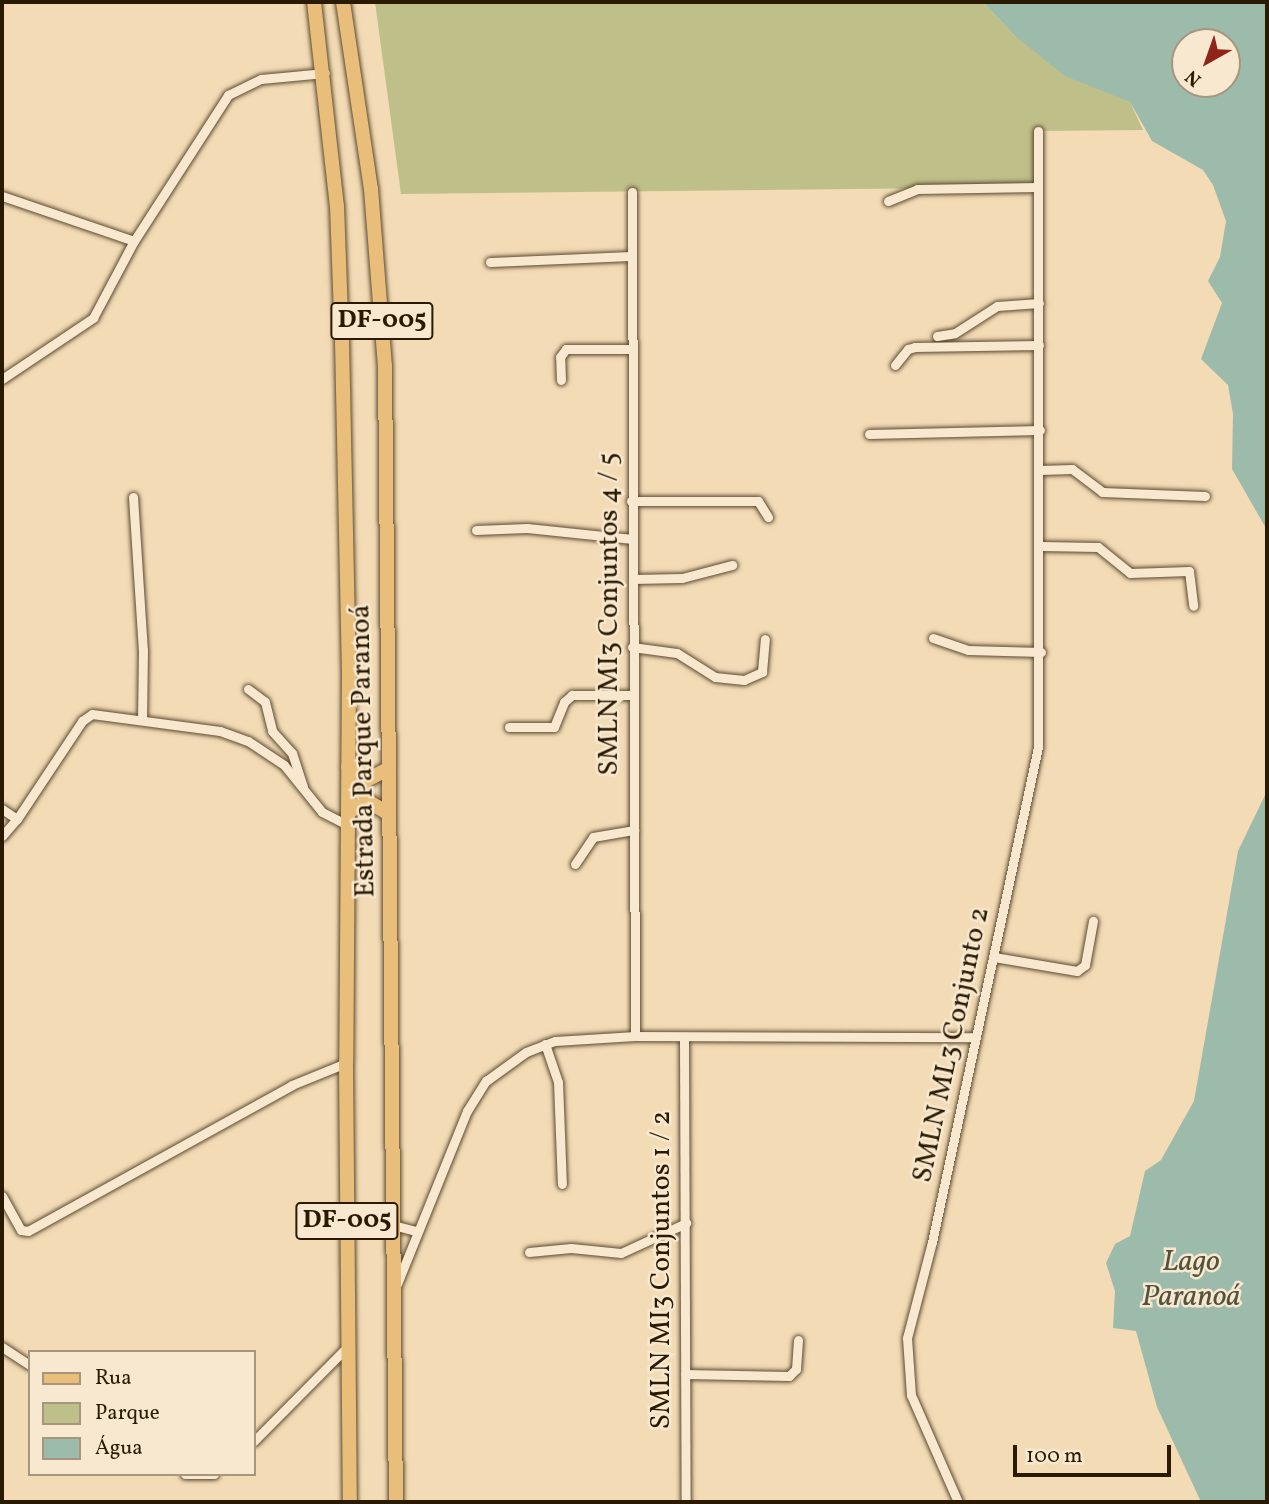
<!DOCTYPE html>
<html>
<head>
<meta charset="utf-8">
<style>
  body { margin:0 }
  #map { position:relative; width:1269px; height:1504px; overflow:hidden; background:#f2dbb5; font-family:Vollkorn,serif }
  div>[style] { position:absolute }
  .green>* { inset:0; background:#bfbf8a }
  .water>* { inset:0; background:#9cbbaa }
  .roads { filter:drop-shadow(0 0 2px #5c4a2f) drop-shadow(0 0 2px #5c4a2f) }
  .minor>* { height:9px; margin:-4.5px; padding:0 4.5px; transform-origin:4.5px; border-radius:4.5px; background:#f7e8cf }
  .primary>* { height:14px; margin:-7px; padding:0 7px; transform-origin:7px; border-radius:7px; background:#e9be7a }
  span { translate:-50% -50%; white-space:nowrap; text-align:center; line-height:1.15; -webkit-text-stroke:5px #f7e8cf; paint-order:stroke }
  .shield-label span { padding:2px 5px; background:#f7e8cf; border:2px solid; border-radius:5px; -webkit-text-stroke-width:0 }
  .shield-label { font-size:26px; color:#2a1a02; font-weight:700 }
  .street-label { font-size:28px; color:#2a1a02 }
  .water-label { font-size:30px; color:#52523d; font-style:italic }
  .frame { position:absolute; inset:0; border:4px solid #2a1a02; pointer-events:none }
  .legend { position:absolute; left:28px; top:1350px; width:228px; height:126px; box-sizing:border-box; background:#f7e8cf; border:2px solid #a5967d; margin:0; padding:9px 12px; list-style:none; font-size:21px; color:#2a1a02 }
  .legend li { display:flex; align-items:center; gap:14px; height:35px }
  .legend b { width:35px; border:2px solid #a5967d }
  .north { position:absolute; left:1171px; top:28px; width:70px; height:70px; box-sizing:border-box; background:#f7e8cf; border:2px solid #a5967d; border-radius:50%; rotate:220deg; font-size:19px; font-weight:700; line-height:28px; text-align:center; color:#2a1a02 }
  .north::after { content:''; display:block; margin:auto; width:24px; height:32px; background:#8f2418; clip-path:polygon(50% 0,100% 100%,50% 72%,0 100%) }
  .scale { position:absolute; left:1013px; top:1445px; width:158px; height:32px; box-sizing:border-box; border:4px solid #2a1a02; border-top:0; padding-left:9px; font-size:21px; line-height:24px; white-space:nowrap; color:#2a1a02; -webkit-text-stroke:5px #f7e8cf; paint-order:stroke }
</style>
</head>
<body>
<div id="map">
  <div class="green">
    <div style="clip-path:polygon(375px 2px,983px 2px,1015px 36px,1130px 102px,1143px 130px,1039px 131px,1038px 187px,401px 194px)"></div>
  </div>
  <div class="water">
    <div style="clip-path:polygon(evenodd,983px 2px,1267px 2px,1267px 530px,1232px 469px,1233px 414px,1228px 385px,1201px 359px,1222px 303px,1208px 281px,1220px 257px,1226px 221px,1213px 185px,1203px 170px,1152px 141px,1130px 102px,1065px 76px,1015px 36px,983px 2px,1185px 42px,1227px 42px,1227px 84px,1185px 84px,1185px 42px)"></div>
    <div style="clip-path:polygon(1267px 791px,1267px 1502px,1201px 1502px,1157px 1407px,1136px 1331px,1113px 1328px,1115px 1291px,1106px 1263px,1115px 1244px,1130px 1236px,1145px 1171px,1161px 1160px,1194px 1101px,1238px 851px)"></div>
  </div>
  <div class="roads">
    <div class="minor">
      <div style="left:632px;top:192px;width:844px;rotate:89.8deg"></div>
      <div style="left:2px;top:196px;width:139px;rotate:18.8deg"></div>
      <div style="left:888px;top:201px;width:31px;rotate:-22deg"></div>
      <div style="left:917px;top:189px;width:121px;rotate:-0.9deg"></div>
      <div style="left:490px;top:262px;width:142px;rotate:-2.4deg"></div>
      <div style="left:937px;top:336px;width:18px;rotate:-9deg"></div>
      <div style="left:955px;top:333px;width:50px;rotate:-32.7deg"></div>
      <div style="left:997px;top:306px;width:42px;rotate:-4.1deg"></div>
      <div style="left:895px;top:365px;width:21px;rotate:-51deg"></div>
      <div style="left:908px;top:349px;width:7px;rotate:-16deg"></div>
      <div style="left:915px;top:347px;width:124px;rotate:-0.9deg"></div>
      <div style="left:2px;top:379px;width:110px;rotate:-33.8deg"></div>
      <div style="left:93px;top:318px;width:87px;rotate:-62deg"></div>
      <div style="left:134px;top:241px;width:174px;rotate:-57.2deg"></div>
      <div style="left:228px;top:95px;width:37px;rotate:-26deg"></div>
      <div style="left:261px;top:79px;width:64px;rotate:-5.4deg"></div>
      <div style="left:561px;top:380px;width:23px;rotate:-92deg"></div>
      <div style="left:560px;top:357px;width:10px;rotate:-53deg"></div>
      <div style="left:566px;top:349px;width:66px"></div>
      <div style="left:869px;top:434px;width:171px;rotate:-1.3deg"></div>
      <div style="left:1040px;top:470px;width:32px;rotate:-2deg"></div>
      <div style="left:1072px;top:469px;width:38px;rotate:37deg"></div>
      <div style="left:1102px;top:492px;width:103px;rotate:2.2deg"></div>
      <div style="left:133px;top:497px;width:153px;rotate:86.3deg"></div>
      <div style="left:143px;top:650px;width:68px;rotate:90.8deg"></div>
      <div style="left:631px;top:501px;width:127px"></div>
      <div style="left:758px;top:501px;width:19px;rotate:58deg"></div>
      <div style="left:476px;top:530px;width:51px;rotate:-2.2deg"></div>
      <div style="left:527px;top:528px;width:106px;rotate:6deg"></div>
      <div style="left:1041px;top:546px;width:57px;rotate:1deg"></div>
      <div style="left:1098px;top:547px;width:41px;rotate:39.1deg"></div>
      <div style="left:1130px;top:573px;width:59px;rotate:-1.9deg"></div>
      <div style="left:1189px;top:571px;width:35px;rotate:83deg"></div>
      <div style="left:633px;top:579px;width:49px;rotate:-1.2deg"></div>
      <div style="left:682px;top:578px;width:52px;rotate:-14.6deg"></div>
      <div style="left:933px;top:638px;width:37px;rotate:19deg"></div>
      <div style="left:968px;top:650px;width:73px;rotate:1.6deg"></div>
      <div style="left:632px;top:647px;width:45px;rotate:7.6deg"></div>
      <div style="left:677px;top:653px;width:45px;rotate:32.3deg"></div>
      <div style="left:715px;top:677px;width:29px;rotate:6deg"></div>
      <div style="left:744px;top:680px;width:20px;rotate:-24deg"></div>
      <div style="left:762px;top:672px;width:33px;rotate:-85deg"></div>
      <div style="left:248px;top:689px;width:21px;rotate:37deg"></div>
      <div style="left:265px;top:702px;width:30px;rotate:76deg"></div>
      <div style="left:272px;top:731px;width:30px;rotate:48deg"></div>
      <div style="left:292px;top:753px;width:36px;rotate:72deg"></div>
      <div style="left:509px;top:727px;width:45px"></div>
      <div style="left:554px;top:727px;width:27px;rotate:-68deg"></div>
      <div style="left:564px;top:702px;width:11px;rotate:-41deg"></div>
      <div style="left:572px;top:695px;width:60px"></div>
      <div style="left:2px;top:809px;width:18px;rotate:34deg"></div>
      <div style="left:17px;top:819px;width:118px;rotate:-56.4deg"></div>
      <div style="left:82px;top:721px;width:12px;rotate:-35deg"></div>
      <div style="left:92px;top:714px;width:129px;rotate:7.6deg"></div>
      <div style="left:220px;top:731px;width:30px;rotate:20deg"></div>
      <div style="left:248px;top:741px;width:43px;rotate:33.7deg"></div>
      <div style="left:284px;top:765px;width:60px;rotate:51deg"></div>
      <div style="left:322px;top:812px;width:28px;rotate:27deg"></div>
      <div style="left:2px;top:836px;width:23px;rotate:-49deg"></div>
      <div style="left:575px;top:864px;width:32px;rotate:-56deg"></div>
      <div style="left:593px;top:837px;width:42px;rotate:-9.7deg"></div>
      <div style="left:994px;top:957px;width:84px;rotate:9.6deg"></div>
      <div style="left:1077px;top:971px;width:10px;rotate:-37deg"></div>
      <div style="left:1085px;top:965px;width:45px;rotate:-79.7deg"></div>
      <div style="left:684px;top:1037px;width:465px;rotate:89.8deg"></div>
      <div style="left:545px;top:1044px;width:40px;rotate:71.1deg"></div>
      <div style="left:558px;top:1082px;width:102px;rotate:87.8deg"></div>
      <div style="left:2px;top:1196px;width:39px;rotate:61deg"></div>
      <div style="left:21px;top:1230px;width:7px;rotate:8deg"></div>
      <div style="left:28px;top:1231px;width:302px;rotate:-28.9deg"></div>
      <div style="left:292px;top:1085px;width:58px;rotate:-22.2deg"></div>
      <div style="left:393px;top:1225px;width:24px;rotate:15deg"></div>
      <div style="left:529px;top:1252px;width:42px;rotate:-5.4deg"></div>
      <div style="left:571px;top:1248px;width:50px;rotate:5.7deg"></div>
      <div style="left:621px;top:1253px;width:72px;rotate:-24.8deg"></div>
      <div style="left:397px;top:1284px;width:187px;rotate:-68deg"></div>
      <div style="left:467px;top:1111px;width:36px;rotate:-58deg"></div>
      <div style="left:486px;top:1081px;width:49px;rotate:-35.9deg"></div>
      <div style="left:526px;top:1052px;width:31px;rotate:-21deg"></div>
      <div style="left:555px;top:1041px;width:80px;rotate:-3.6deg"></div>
      <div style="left:635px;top:1036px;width:340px;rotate:0.2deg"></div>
      <div style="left:2px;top:1347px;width:33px;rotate:33deg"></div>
      <div style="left:685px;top:1374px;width:104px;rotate:1.1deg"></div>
      <div style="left:789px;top:1376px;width:10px;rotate:-45deg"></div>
      <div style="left:796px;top:1369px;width:29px;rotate:-86deg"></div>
      <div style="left:254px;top:1441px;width:134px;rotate:-45.3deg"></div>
      <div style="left:185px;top:1474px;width:29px"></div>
      <div style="left:958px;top:1502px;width:117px;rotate:-113.7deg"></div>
      <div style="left:911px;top:1395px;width:57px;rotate:-94deg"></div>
      <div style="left:907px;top:1338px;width:99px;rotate:-75.4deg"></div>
      <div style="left:932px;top:1242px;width:506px;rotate:-77.91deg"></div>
      <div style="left:1038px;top:747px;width:616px;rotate:-90deg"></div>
    </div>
    <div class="primary">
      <div style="left:314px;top:2px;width:205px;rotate:83.6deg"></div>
      <div style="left:337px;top:206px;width:135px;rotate:87.9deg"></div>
      <div style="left:342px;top:341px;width:328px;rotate:88.8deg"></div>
      <div style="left:349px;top:669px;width:394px;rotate:90.4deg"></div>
      <div style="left:346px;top:1063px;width:439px;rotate:89.5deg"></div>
      <div style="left:343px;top:2px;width:189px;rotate:81.5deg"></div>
      <div style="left:371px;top:189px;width:178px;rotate:85.5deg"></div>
      <div style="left:385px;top:366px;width:1136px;rotate:89.45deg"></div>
      <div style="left:348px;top:767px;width:22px;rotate:39deg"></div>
      <div style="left:365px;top:781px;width:27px;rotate:-28deg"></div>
      <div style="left:348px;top:813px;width:22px;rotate:-36deg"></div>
      <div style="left:366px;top:800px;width:27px;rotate:31deg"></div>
    </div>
  </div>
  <div class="shield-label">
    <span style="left:382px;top:321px">DF-005</span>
    <span style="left:347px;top:1221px">DF-005</span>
  </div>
  <div class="street-label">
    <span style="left:610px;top:614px;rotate:-90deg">SMLN MI3 Conjuntos 4 / 5</span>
    <span style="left:364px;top:751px;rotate:-91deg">Estrada Parque Paranoá</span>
    <span style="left:952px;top:1045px;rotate:-78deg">SMLN ML3 Conjunto 2</span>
    <span style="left:662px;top:1270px;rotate:-90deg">SMLN MI3 Conjuntos 1 / 2</span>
  </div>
  <div class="water-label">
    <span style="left:1191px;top:1279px">Lago<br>Paranoá</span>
  </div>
  <div class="frame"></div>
  <ul class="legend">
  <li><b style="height:9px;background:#e9be7a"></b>Rua</li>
  <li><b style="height:19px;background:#bfbf8a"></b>Parque</li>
  <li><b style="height:19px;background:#9cbbaa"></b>Água</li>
  </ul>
  <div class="north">N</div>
  <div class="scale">100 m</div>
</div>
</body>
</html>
